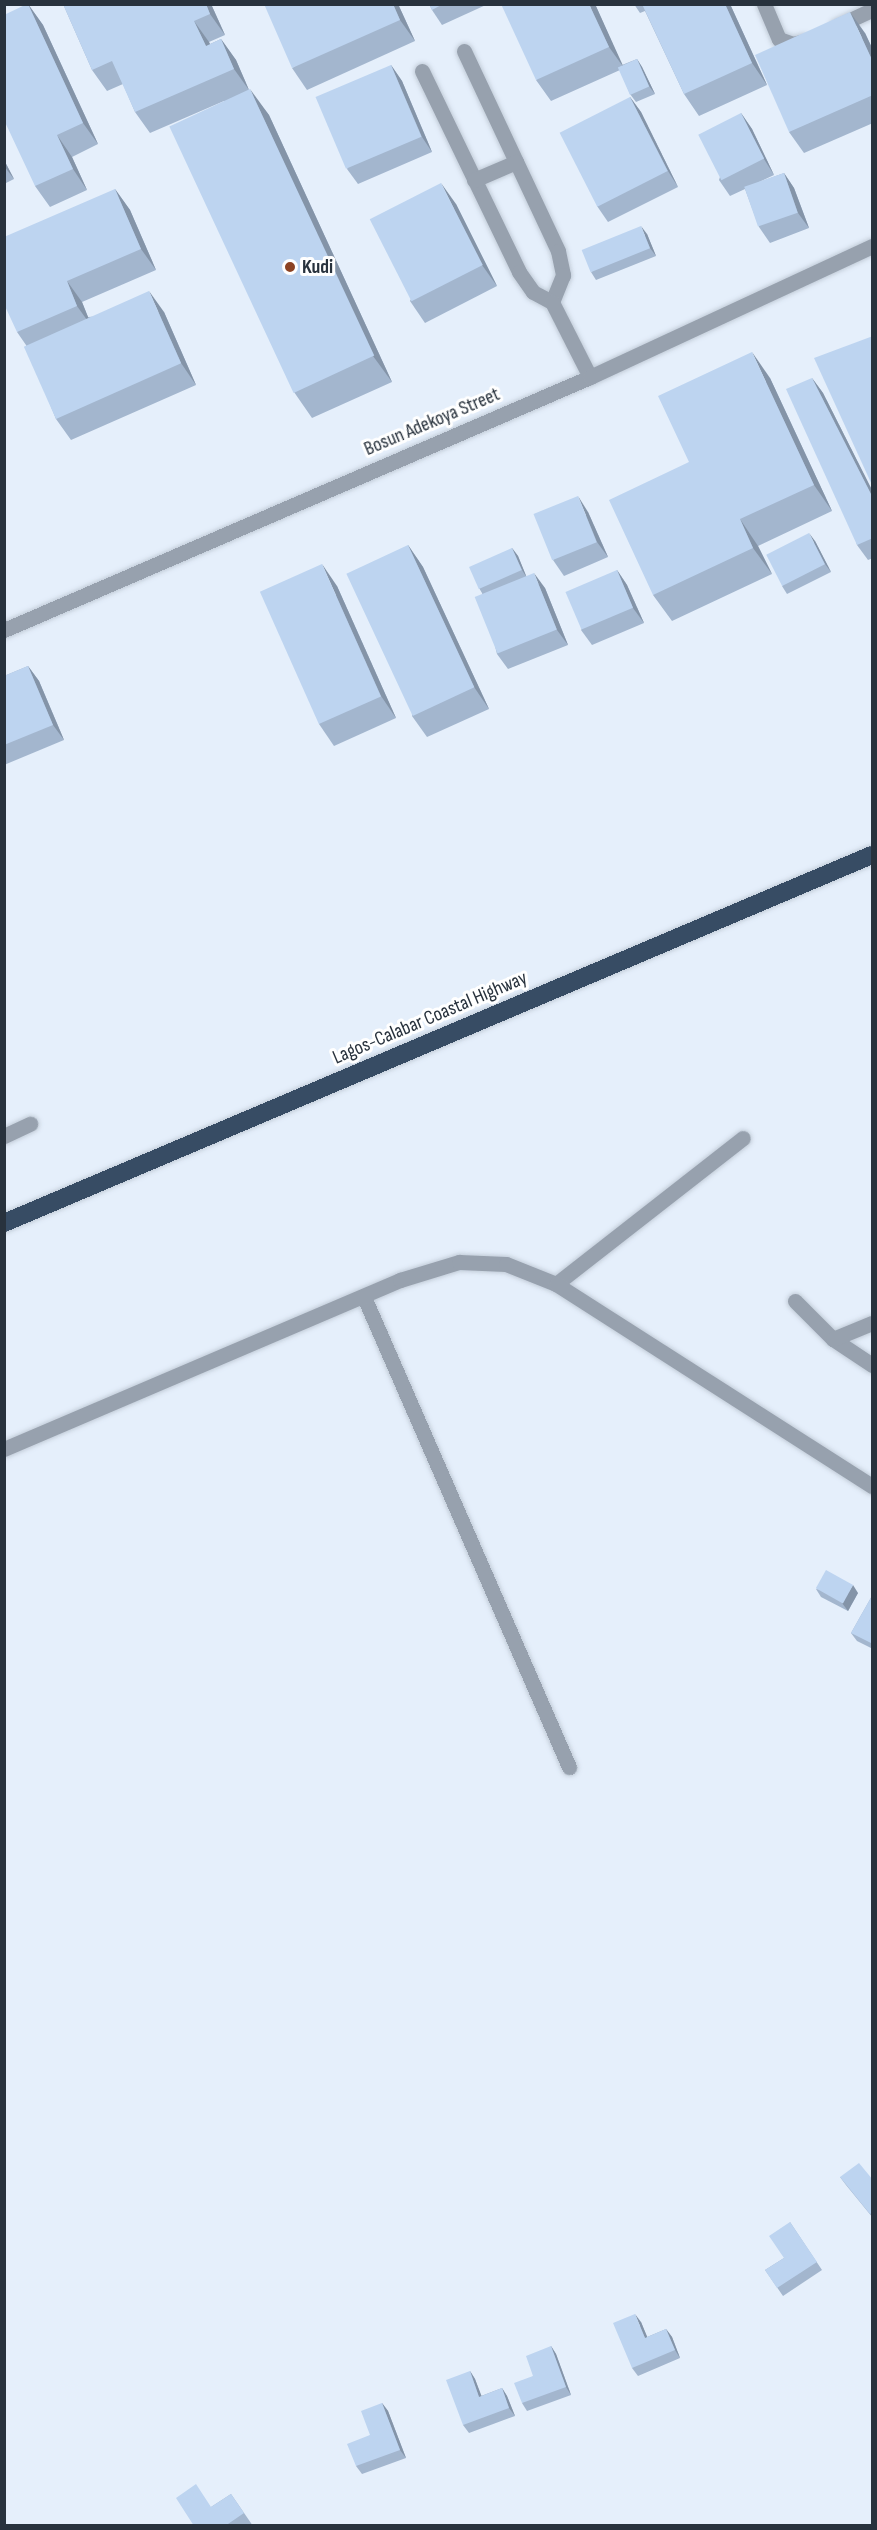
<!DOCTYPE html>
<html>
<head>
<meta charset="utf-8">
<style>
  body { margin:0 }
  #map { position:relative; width:877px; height:2530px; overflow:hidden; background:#e5effb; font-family:"Sofia Sans Condensed",sans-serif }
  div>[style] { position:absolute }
  .roads { filter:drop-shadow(0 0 2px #c3cdd9) drop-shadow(0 0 2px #c3cdd9) }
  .minor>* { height:15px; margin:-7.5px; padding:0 7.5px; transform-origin:7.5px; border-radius:7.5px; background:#97a1ae }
  .highway>* { height:18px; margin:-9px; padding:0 9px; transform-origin:9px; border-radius:9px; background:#374c64 }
  .wall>* { inset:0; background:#a3b6ce }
  .shaded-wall>* { inset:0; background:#8494a8 }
  .building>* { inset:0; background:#bdd4f0; transform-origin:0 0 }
  .dots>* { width:16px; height:16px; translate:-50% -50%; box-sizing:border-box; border:3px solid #fff; border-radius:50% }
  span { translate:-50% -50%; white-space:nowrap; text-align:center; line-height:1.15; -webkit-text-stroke:6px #fff; paint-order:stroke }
  .poi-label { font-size:20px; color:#28323d; font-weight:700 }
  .left { translate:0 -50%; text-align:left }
  .street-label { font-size:20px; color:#28323d }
  .frame { position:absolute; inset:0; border:6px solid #28323d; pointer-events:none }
</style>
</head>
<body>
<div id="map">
  <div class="roads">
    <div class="minor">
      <div style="left:764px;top:4px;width:38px;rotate:67deg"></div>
      <div style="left:779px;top:39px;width:15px;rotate:20deg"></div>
      <div style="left:793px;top:44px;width:11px;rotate:-15deg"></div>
      <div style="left:837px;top:26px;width:38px;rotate:-25deg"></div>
      <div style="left:464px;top:51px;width:221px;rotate:64.8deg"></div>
      <div style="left:558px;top:251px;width:25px;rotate:78deg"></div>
      <div style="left:563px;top:275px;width:29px;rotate:112deg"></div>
      <div style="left:422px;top:71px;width:223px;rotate:64.2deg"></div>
      <div style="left:519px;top:272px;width:24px;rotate:55deg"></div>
      <div style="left:533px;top:292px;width:21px;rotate:28deg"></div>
      <div style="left:552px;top:302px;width:84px;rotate:63.1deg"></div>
      <div style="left:474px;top:180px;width:46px;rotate:-23.2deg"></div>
      <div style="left:4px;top:630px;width:638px;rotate:-23.35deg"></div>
      <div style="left:590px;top:377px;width:311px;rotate:-24.9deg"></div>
      <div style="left:4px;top:1136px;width:29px;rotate:-25deg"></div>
      <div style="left:556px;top:1284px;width:237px;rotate:-38deg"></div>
      <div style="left:364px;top:1297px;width:513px;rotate:66.43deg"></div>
      <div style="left:795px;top:1301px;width:54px;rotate:45deg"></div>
      <div style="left:833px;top:1339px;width:47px;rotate:33.7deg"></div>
      <div style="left:833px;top:1339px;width:42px;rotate:-22.3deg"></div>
      <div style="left:4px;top:1449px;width:431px;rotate:-23.1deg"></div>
      <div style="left:400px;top:1280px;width:62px;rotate:-17deg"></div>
      <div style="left:459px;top:1262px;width:47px;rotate:2.4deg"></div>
      <div style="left:506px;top:1264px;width:54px;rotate:21.8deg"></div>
      <div style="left:556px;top:1284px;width:375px;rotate:32.6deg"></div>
    </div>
    <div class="highway">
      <div style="left:4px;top:1223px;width:943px;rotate:-22.98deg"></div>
    </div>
  </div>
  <div class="wall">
    <div style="clip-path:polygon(28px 4px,43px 25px,98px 144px,72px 157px,87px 190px,50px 207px,35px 186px)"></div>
    <div style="clip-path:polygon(63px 4px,211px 4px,225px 35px,209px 42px,210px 44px,221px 39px,236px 60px,249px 90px,269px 115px,392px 382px,312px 418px,294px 392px,224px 101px,150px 133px,135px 112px,123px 84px,107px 91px,92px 70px)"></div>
    <div style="clip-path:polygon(398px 4px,415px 41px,307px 90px,292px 68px)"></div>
    <div style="clip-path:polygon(429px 4px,488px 4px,442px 25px,432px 10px)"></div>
    <div style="clip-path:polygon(595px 4px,622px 65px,637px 59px,642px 67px,655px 94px,636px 102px,630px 94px,620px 70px,551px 101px,536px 80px)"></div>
    <div style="clip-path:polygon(634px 4px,730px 4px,767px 85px,699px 116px,684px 94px,645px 11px,640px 13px)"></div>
    <div style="clip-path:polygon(865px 33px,873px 50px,873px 123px,804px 153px,789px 132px)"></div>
    <div style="clip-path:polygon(391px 65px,402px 81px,432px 152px,358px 184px,347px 169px)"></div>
    <div style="clip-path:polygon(630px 97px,641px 112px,678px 187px,608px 222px,597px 206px)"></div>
    <div style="clip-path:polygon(741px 113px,752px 129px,774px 175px,757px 183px,784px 173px,794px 188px,809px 228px,770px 243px,759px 227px,745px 189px,730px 196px,719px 180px)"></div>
    <div style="clip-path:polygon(4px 160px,14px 179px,4px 184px)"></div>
    <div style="clip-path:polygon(115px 189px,130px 210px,156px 270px,82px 302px,88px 317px,164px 312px,196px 385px,71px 440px,56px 419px,26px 345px,17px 332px)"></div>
    <div style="clip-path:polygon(456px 204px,497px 286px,425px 323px,410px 301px)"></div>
    <div style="clip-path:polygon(647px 234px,656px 256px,596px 280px,591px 272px)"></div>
    <div style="clip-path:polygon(770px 378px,832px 511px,758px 546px,772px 574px,672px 621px,653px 595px,689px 462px)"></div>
    <div style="clip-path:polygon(812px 378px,823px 393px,873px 492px,873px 558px,868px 560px,857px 545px)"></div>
    <div style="clip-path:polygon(588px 512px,608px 557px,564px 576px,553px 560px)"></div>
    <div style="clip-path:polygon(815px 541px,831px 572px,787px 594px,782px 586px)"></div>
    <div style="clip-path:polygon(408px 545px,423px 567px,489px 709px,427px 737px,412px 716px)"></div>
    <div style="clip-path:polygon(512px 548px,518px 556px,526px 576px,545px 588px,568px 645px,508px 669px,497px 654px,482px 593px,479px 588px)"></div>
    <div style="clip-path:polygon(617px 570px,627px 585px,644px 623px,592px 645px,581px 630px)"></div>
    <div style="clip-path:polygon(337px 586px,396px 718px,334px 746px,319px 724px)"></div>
    <div style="clip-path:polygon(28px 666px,39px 681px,64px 740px,4px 765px,4px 676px)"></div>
    <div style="clip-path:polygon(816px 1589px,858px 1593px,848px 1611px,821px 1597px)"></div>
    <div style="clip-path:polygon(873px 1594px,873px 1649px,857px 1641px,851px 1633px)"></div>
    <div style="clip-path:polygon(840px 2177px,873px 2180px,873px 2218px,846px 2185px)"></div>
    <div style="clip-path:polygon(790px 2222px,822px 2270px,783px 2296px,765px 2270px,784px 2258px)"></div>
    <div style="clip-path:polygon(641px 2322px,647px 2337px,666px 2329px,672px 2337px,680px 2358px,638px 2376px,632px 2368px)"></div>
    <div style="clip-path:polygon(551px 2346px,556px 2354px,571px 2395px,527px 2411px,522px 2403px,533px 2376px)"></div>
    <div style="clip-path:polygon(470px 2371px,475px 2379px,481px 2396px,502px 2388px,507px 2396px,515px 2416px,469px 2433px,463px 2425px)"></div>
    <div style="clip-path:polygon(382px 2403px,388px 2411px,406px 2458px,362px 2474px,356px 2466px,370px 2435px)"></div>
    <div style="clip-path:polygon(231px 2494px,253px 2526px,194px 2526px,211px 2507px)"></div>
  </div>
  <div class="shaded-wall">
    <div style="clip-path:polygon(28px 4px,43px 25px,98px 144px,83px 123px)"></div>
    <div style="clip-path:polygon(206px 4px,211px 4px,225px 35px,210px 14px)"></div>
    <div style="clip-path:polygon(393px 4px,398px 4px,415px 41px,400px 20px)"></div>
    <div style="clip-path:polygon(589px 4px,595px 4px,624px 68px,609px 47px)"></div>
    <div style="clip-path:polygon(725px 4px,730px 4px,767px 85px,752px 63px)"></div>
    <div style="clip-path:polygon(850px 12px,865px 33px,873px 50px,873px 62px)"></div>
    <div style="clip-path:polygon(194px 21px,209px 42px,220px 67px,206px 46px)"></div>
    <div style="clip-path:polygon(221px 39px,236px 60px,249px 90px,234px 69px)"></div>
    <div style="clip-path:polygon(637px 59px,642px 67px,655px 94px,649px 86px)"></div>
    <div style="clip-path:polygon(391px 65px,402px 81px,432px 152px,422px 137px)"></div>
    <div style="clip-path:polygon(250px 89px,269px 115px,392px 382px,373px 356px)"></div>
    <div style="clip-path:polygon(630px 97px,641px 112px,678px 187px,668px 171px)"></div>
    <div style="clip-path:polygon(741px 113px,752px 129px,774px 175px,764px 159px)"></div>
    <div style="clip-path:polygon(57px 135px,72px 157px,87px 190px,73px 169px)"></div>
    <div style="clip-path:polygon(4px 160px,14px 179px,4px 166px)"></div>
    <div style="clip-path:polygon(784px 173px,794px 188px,809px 228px,798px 213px)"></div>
    <div style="clip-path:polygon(441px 183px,456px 204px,497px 286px,482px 265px)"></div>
    <div style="clip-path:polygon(115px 189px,130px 210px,156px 270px,141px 249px)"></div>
    <div style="clip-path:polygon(641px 226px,647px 234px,656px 256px,650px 248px)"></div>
    <div style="clip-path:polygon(67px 281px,82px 302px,92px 327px,77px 306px)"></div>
    <div style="clip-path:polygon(149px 291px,164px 312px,196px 385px,181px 363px)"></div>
    <div style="clip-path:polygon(752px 352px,770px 378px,832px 511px,814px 485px)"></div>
    <div style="clip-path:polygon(812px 378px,823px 393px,873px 492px,873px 498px)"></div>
    <div style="clip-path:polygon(578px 496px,588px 512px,608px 557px,597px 542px)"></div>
    <div style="clip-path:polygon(740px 519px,758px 546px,772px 574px,753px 548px)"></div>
    <div style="clip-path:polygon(809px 533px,815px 541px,831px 572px,825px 564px)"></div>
    <div style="clip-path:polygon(408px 545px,423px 567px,489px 709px,474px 687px)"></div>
    <div style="clip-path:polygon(512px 548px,518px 556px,527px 578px,522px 570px)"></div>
    <div style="clip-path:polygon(322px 564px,337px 586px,396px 718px,381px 696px)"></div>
    <div style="clip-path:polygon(617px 570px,627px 585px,644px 623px,633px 608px)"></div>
    <div style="clip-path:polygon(534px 573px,545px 588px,568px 645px,557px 630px)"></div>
    <div style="clip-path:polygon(28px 666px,39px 681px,64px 740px,53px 725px)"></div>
    <div style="clip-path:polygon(853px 1585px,858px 1593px,848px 1611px,842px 1603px)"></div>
    <div style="clip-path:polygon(635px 2314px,641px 2322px,651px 2346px,645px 2338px)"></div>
    <div style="clip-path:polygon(666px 2329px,672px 2337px,680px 2358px,675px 2350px)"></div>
    <div style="clip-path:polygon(551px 2346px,556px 2354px,571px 2395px,566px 2387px)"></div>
    <div style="clip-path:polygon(470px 2371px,475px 2379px,485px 2405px,479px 2397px)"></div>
    <div style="clip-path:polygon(502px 2388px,507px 2396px,515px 2416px,509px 2408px)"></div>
    <div style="clip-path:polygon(382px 2403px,388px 2411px,406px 2458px,400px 2450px)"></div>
  </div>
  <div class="building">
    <div style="clip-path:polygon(27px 4px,28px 4px,83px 123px,57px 135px,73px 169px,35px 186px,4px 120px,4px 15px)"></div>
    <div style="clip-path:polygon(63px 4px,206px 4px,210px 14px,194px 21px,206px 46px,221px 39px,234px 69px,135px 112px,112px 61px,92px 70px)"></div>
    <div style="clip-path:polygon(264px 4px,393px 4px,400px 20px,292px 68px)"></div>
    <div style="clip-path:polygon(429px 4px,443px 4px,432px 10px)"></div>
    <div style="clip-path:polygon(501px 4px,589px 4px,609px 47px,536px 80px)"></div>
    <div style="clip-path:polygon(642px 4px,725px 4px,752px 63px,684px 94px)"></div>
    <div style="clip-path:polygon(850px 12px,873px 62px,873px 95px,789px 132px,755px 55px)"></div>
    <div style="left:637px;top:59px;width:30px;height:21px;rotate:66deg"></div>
    <div style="left:391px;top:65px;width:78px;height:82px;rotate:67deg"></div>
    <div style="left:250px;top:89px;width:294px;height:89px;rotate:65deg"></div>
    <div style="left:630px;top:97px;width:83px;height:79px;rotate:63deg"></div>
    <div style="left:741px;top:113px;width:51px;height:48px;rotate:63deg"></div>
    <div style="left:784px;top:173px;width:42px;height:42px;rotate:71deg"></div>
    <div style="left:441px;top:183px;width:92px;height:80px;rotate:63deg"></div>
    <div style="clip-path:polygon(115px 189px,141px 249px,67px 281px,77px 306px,17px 332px,4px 304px,4px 237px)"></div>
    <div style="left:641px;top:226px;width:24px;height:64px;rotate:68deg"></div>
    <div style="left:149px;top:291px;width:79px;height:137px;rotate:66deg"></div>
    <div style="clip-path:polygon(873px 336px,873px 485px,872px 485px,814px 358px)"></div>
    <div style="clip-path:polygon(752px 352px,814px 485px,740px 519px,753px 548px,653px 595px,609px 500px,689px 462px,658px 396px)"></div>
    <div style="clip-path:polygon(812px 378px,873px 498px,873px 538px,857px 545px,786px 389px)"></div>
    <div style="left:578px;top:496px;width:50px;height:48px;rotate:68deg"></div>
    <div style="left:809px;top:533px;width:35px;height:48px;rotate:63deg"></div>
    <div style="left:408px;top:545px;width:157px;height:68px;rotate:65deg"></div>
    <div style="left:512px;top:548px;width:24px;height:47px;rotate:66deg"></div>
    <div style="left:322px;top:564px;width:145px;height:68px;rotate:66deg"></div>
    <div style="left:617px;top:570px;width:41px;height:56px;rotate:67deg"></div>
    <div style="left:534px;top:573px;width:61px;height:64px;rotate:68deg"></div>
    <div style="clip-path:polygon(28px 666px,53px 725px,4px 745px,4px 676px)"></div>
    <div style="left:826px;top:1570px;width:31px;height:21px;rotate:29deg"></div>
    <div style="clip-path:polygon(873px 1594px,873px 1644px,851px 1633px)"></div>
    <div style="clip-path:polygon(859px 2163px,873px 2180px,873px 2212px,870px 2214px,840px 2177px)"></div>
    <div style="clip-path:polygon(790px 2222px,817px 2262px,777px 2288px,765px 2270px,784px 2258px,769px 2236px)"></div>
    <div style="clip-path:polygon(635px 2314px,645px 2338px,666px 2329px,675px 2350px,632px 2368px,613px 2323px)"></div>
    <div style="clip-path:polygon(551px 2346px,566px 2387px,522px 2403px,514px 2383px,533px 2376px,526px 2356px)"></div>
    <div style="clip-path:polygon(470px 2371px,479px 2397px,502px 2388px,509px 2408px,463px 2425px,446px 2380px)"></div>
    <div style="clip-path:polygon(382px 2403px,400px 2450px,356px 2466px,347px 2444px,370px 2435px,361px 2411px)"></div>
    <div style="clip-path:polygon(196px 2484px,211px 2507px,231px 2494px,244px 2513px,225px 2526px,194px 2526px,176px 2498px)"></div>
  </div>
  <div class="dots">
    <div style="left:290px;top:267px;background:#8b4223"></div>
  </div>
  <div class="poi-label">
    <span class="left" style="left:302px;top:267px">Kudi</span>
  </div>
  <div class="street-label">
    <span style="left:432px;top:422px;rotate:-23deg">Bosun Adekoya Street</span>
    <span style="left:430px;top:1018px;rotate:-23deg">Lagos-Calabar Coastal Highway</span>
  </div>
  <div class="frame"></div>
</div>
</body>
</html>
